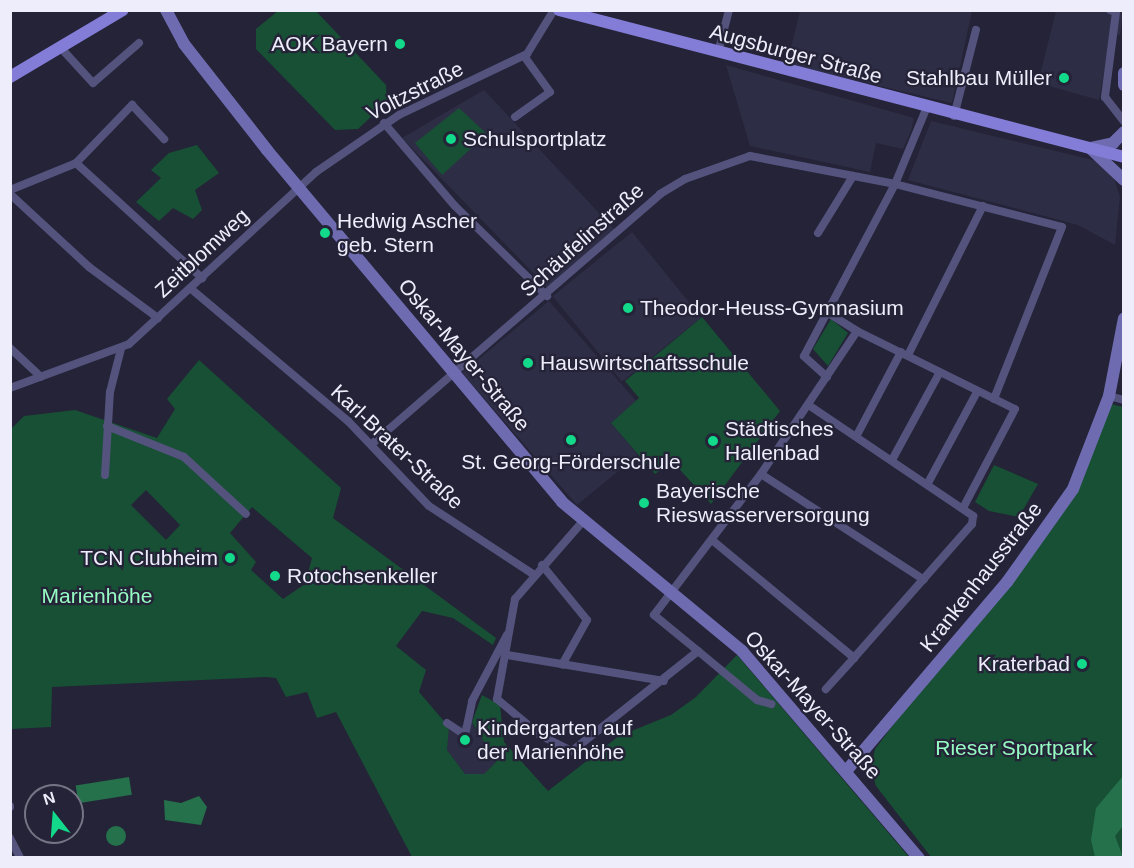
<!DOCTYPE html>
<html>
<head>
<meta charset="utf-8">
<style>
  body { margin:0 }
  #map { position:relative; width:1134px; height:868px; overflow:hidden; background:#242337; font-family:Arial,sans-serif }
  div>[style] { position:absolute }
  .built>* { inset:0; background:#2e2d46; transform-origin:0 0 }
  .green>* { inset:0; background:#175034 }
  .water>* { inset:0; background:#25714b; transform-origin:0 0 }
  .round { border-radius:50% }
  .street>* { height:8px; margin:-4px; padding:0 4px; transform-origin:4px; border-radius:4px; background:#54537e }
  .secondary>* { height:12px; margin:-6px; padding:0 6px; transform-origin:6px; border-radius:6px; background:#6e6bb0 }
  .primary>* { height:12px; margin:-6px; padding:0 6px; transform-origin:6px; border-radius:6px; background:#837dd7 }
  .dots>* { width:16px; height:16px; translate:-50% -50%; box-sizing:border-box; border:3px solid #242337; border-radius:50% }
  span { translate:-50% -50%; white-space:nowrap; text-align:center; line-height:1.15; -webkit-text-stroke:4.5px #242337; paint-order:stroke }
  .poi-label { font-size:21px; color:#ededfb }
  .right { translate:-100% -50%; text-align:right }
  .left { translate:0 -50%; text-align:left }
  .street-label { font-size:21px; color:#ededfb }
  .park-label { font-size:21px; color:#95fcc2 }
  .frame { position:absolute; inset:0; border:12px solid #ededfb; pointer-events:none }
  .north { position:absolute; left:24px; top:784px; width:60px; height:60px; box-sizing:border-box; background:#242337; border:2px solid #747485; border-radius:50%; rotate:343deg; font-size:16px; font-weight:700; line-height:24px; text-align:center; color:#ededfb }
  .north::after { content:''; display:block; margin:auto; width:21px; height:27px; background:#13d98a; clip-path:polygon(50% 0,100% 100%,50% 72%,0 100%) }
</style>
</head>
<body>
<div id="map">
  <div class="built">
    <div style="clip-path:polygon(800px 11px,972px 11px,952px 103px,787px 64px)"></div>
    <div style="clip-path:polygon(1056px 11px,1123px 11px,1120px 35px,1111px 33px,1099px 100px,1038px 83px)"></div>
    <div style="clip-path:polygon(726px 65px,914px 118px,911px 131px,903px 149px,876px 143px,870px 172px,750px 146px)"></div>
    <div style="clip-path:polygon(484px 90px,614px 229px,548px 288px,402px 138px)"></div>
    <div style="clip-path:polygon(931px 121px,1097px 161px,1113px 175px,1120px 197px,1115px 245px,1078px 225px,908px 180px)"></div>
    <div style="left:632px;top:232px;width:110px;height:102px;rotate:51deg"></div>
    <div style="clip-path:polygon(549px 301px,636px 401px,611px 423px,638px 455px,577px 505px,462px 373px)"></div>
    <div style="clip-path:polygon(472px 722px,496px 762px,484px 774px,465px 774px,447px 750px,448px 730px)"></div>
  </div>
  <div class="green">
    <div style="clip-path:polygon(279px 10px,316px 11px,386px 85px,387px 102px,358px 129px,335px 130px,256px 49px,256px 29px)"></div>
    <div style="clip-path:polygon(459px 108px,487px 134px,442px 175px,415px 143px)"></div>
    <div style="clip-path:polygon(197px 145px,219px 173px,195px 190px,202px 210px,193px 219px,173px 208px,159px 221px,136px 202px,161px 178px,151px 170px,169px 153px)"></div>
    <div style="clip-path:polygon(702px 317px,780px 411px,711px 504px,673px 462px,655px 474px,611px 423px,639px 398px,625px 381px)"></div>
    <div style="clip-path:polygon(831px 319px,848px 333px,828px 366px,813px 349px)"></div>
    <div style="clip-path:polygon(evenodd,199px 360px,341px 488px,333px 518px,496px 638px,493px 645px,453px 618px,422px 611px,396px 646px,426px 670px,419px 692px,449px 727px,447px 750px,465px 774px,484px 774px,496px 762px,472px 722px,482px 695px,500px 705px,504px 742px,548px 791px,619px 736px,671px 715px,696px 697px,737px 655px,909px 857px,412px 857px,336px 712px,317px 718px,307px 692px,286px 697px,276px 678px,266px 677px,52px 687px,51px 727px,11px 729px,11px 429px,24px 416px,75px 410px,157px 438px,175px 409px,167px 399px,199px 360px,146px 490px,180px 525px,166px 540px,131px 505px,146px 490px,199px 360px,252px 507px,312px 558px,305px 584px,283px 599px,251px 570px,256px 562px,230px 533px,252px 507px)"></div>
    <div style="clip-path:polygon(1107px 403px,1123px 407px,1123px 857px,931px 857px,876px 786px,871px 769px,875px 749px,1072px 489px)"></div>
    <div style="clip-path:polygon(994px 465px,1038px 484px,1019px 517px,989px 511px,975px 502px)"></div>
  </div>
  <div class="water">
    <div style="clip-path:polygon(1123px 776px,1123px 826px,1115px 836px,1123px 857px,1095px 857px,1091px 840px,1096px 808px)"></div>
    <div style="left:129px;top:777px;width:18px;height:54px;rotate:81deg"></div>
    <div style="clip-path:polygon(199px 796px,207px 807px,201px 825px,165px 820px,164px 800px,181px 803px)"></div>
    <div class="round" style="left:106px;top:826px;width:20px;height:20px"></div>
  </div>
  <div class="street">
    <div style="left:1110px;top:10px;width:6px;rotate:18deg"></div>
    <div style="left:1116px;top:12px;width:86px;rotate:97.4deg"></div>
    <div style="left:1105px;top:97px;width:31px;rotate:52deg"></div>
    <div style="left:60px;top:47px;width:49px;rotate:47.5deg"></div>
    <div style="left:93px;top:83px;width:61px;rotate:-41deg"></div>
    <div style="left:718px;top:53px;width:44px;rotate:-75.7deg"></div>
    <div style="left:954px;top:116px;width:89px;rotate:-75.7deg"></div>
    <div style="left:515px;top:117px;width:43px;rotate:-35.5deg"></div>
    <div style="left:550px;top:92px;width:44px;rotate:-125.8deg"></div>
    <div style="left:384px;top:123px;width:109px;rotate:49.5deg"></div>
    <div style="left:455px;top:206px;width:129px;rotate:44.4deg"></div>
    <div style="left:76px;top:163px;width:81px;rotate:-46deg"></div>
    <div style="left:132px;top:105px;width:47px;rotate:46.7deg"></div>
    <div style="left:10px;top:190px;width:71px;rotate:-22.2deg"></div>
    <div style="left:76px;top:163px;width:171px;rotate:42.4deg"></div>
    <div style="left:10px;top:194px;width:108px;rotate:42.7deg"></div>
    <div style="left:89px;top:267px;width:86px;rotate:36.5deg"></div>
    <div style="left:818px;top:233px;width:67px;rotate:-58.4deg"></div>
    <div style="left:190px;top:288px;width:207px;rotate:40.1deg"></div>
    <div style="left:348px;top:421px;width:117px;rotate:46.4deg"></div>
    <div style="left:429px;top:506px;width:124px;rotate:33.2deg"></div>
    <div style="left:857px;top:331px;width:176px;rotate:26.3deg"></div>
    <div style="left:1015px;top:409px;width:110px;rotate:117.7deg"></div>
    <div style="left:10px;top:348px;width:42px;rotate:43.1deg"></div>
    <div style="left:908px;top:355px;width:167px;rotate:-63.3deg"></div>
    <div style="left:827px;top:377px;width:31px;rotate:-138deg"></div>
    <div style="left:804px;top:356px;width:195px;rotate:-62.1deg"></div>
    <div style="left:895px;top:184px;width:81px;rotate:-67.5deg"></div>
    <div style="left:10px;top:388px;width:127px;rotate:-20.3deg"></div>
    <div style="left:129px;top:344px;width:254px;rotate:-42.6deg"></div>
    <div style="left:316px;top:172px;width:101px;rotate:-34.5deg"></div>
    <div style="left:399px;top:115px;width:142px;rotate:-25.5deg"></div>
    <div style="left:527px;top:54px;width:52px;rotate:-58.5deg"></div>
    <div style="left:1109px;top:396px;width:16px;rotate:15deg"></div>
    <div style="left:810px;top:406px;width:197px;rotate:34deg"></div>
    <div style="left:973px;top:516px;width:8px;rotate:97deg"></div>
    <div style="left:972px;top:524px;width:179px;rotate:131.4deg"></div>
    <div style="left:107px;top:426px;width:83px;rotate:21.9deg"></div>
    <div style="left:184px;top:457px;width:84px;rotate:42.6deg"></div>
    <div style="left:857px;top:435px;width:94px;rotate:-62.1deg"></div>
    <div style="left:373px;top:443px;width:380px;rotate:-40.9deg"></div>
    <div style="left:660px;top:194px;width:29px;rotate:-31deg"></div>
    <div style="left:685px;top:179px;width:69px;rotate:-19.5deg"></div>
    <div style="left:750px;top:156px;width:148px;rotate:10.9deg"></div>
    <div style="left:895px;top:184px;width:172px;rotate:14.4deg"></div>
    <div style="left:1062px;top:227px;width:185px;rotate:111.6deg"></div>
    <div style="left:892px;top:460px;width:100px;rotate:-61.4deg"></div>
    <div style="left:761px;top:474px;width:194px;rotate:33deg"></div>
    <div style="left:105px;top:475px;width:83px;rotate:-86.6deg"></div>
    <div style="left:110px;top:392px;width:44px;rotate:-75.7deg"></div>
    <div style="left:928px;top:483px;width:103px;rotate:-61.7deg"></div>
    <div style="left:584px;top:520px;width:105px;rotate:131.1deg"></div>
    <div style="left:515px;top:599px;width:102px;rotate:100.2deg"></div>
    <div style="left:497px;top:699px;width:56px;rotate:39.9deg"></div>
    <div style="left:540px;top:735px;width:36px;rotate:27deg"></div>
    <div style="left:572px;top:751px;width:161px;rotate:-38.4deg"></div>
    <div style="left:698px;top:651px;width:57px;rotate:-140.7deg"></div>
    <div style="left:654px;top:615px;width:177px;rotate:-52.8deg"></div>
    <div style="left:761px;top:474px;width:172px;rotate:-56.1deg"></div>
    <div style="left:857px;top:331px;width:34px;rotate:-148deg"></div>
    <div style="left:712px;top:540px;width:185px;rotate:39.7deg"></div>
    <div style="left:854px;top:658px;width:42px;rotate:132.1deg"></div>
    <div style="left:542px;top:565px;width:71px;rotate:50.7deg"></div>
    <div style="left:587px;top:620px;width:51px;rotate:119.1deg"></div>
    <div style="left:698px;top:651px;width:77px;rotate:39.7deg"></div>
    <div style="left:757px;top:700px;width:15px;rotate:16deg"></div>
    <div style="left:507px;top:655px;width:159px;rotate:9.4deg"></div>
    <div style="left:447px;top:723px;width:22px;rotate:34deg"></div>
    <div style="left:465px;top:735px;width:35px;rotate:-78deg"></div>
    <div style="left:472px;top:701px;width:75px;rotate:-62.1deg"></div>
    <div style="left:10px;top:806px;width:1px;rotate:90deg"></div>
    <div style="left:10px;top:838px;width:22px;rotate:63deg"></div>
  </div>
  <div class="secondary">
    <div style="left:166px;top:10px;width:38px;rotate:62deg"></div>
    <div style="left:184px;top:44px;width:135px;rotate:51.9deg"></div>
    <div style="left:267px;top:150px;width:459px;rotate:50deg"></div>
    <div style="left:562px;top:502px;width:234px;rotate:39.6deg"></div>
    <div style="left:742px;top:651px;width:272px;rotate:49.5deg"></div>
    <div style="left:1124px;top:73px;width:12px;rotate:90deg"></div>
    <div style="left:1090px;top:148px;width:24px;rotate:-12deg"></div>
    <div style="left:1113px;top:143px;width:16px;rotate:-45deg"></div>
    <div style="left:1091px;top:149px;width:45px;rotate:43.2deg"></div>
    <div style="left:847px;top:770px;width:247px;rotate:-49.6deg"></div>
    <div style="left:1007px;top:582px;width:114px;rotate:-54.6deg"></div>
    <div style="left:1073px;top:489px;width:100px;rotate:-68.8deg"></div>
    <div style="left:1109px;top:396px;width:79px;rotate:-79.1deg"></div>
  </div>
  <div class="primary">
    <div style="left:559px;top:10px;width:584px;rotate:14.58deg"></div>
    <div style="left:10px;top:77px;width:131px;rotate:-30.7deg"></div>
  </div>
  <div class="dots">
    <div style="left:400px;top:44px;background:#13d98a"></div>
    <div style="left:1064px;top:78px;background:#13d98a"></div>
    <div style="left:451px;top:139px;background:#13d98a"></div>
    <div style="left:325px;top:233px;background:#13d98a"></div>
    <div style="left:628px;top:308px;background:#13d98a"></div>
    <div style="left:528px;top:363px;background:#13d98a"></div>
    <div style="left:571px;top:440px;background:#13d98a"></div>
    <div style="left:713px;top:441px;background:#13d98a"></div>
    <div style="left:644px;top:503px;background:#13d98a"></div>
    <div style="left:230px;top:558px;background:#13d98a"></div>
    <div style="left:275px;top:576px;background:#13d98a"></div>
    <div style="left:1082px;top:664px;background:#13d98a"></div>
    <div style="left:465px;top:740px;background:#13d98a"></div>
  </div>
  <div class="poi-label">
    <span class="right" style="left:388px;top:44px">AOK Bayern</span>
    <span class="right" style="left:1052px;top:78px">Stahlbau Müller</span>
    <span class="left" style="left:463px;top:139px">Schulsportplatz</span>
    <span class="left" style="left:337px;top:233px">Hedwig Ascher<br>geb. Stern</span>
    <span class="left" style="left:640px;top:308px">Theodor-Heuss-Gymnasium</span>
    <span class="left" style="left:540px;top:363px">Hauswirtschaftsschule</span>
    <span class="left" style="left:725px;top:441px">Städtisches<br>Hallenbad</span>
    <span style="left:571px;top:462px">St. Georg-Förderschule</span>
    <span class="left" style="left:656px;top:503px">Bayerische<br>Rieswasserversorgung</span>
    <span class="right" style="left:218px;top:558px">TCN Clubheim</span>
    <span class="left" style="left:287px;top:576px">Rotochsenkeller</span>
    <span class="right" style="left:1070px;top:664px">Kraterbad</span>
    <span class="left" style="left:477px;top:740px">Kindergarten auf<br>der Marienhöhe</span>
  </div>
  <div class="street-label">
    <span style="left:796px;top:54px;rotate:15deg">Augsburger Straße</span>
    <span style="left:415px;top:91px;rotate:-27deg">Voltzstraße</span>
    <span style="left:582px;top:240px;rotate:-42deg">Schäufelinstraße</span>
    <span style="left:202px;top:253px;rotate:-43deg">Zeitblomweg</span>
    <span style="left:464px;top:355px;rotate:50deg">Oskar-Mayer-Straße</span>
    <span style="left:397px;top:447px;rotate:43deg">Karl-Brater-Straße</span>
    <span style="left:981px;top:577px;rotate:-52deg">Krankenhausstraße</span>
    <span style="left:813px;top:705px;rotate:48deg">Oskar-Mayer-Straße</span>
  </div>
  <div class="park-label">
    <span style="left:97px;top:596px">Marienhöhe</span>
    <span style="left:1014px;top:748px">Rieser Sportpark</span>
  </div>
  <div class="frame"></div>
  <div class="north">N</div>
</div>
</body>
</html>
